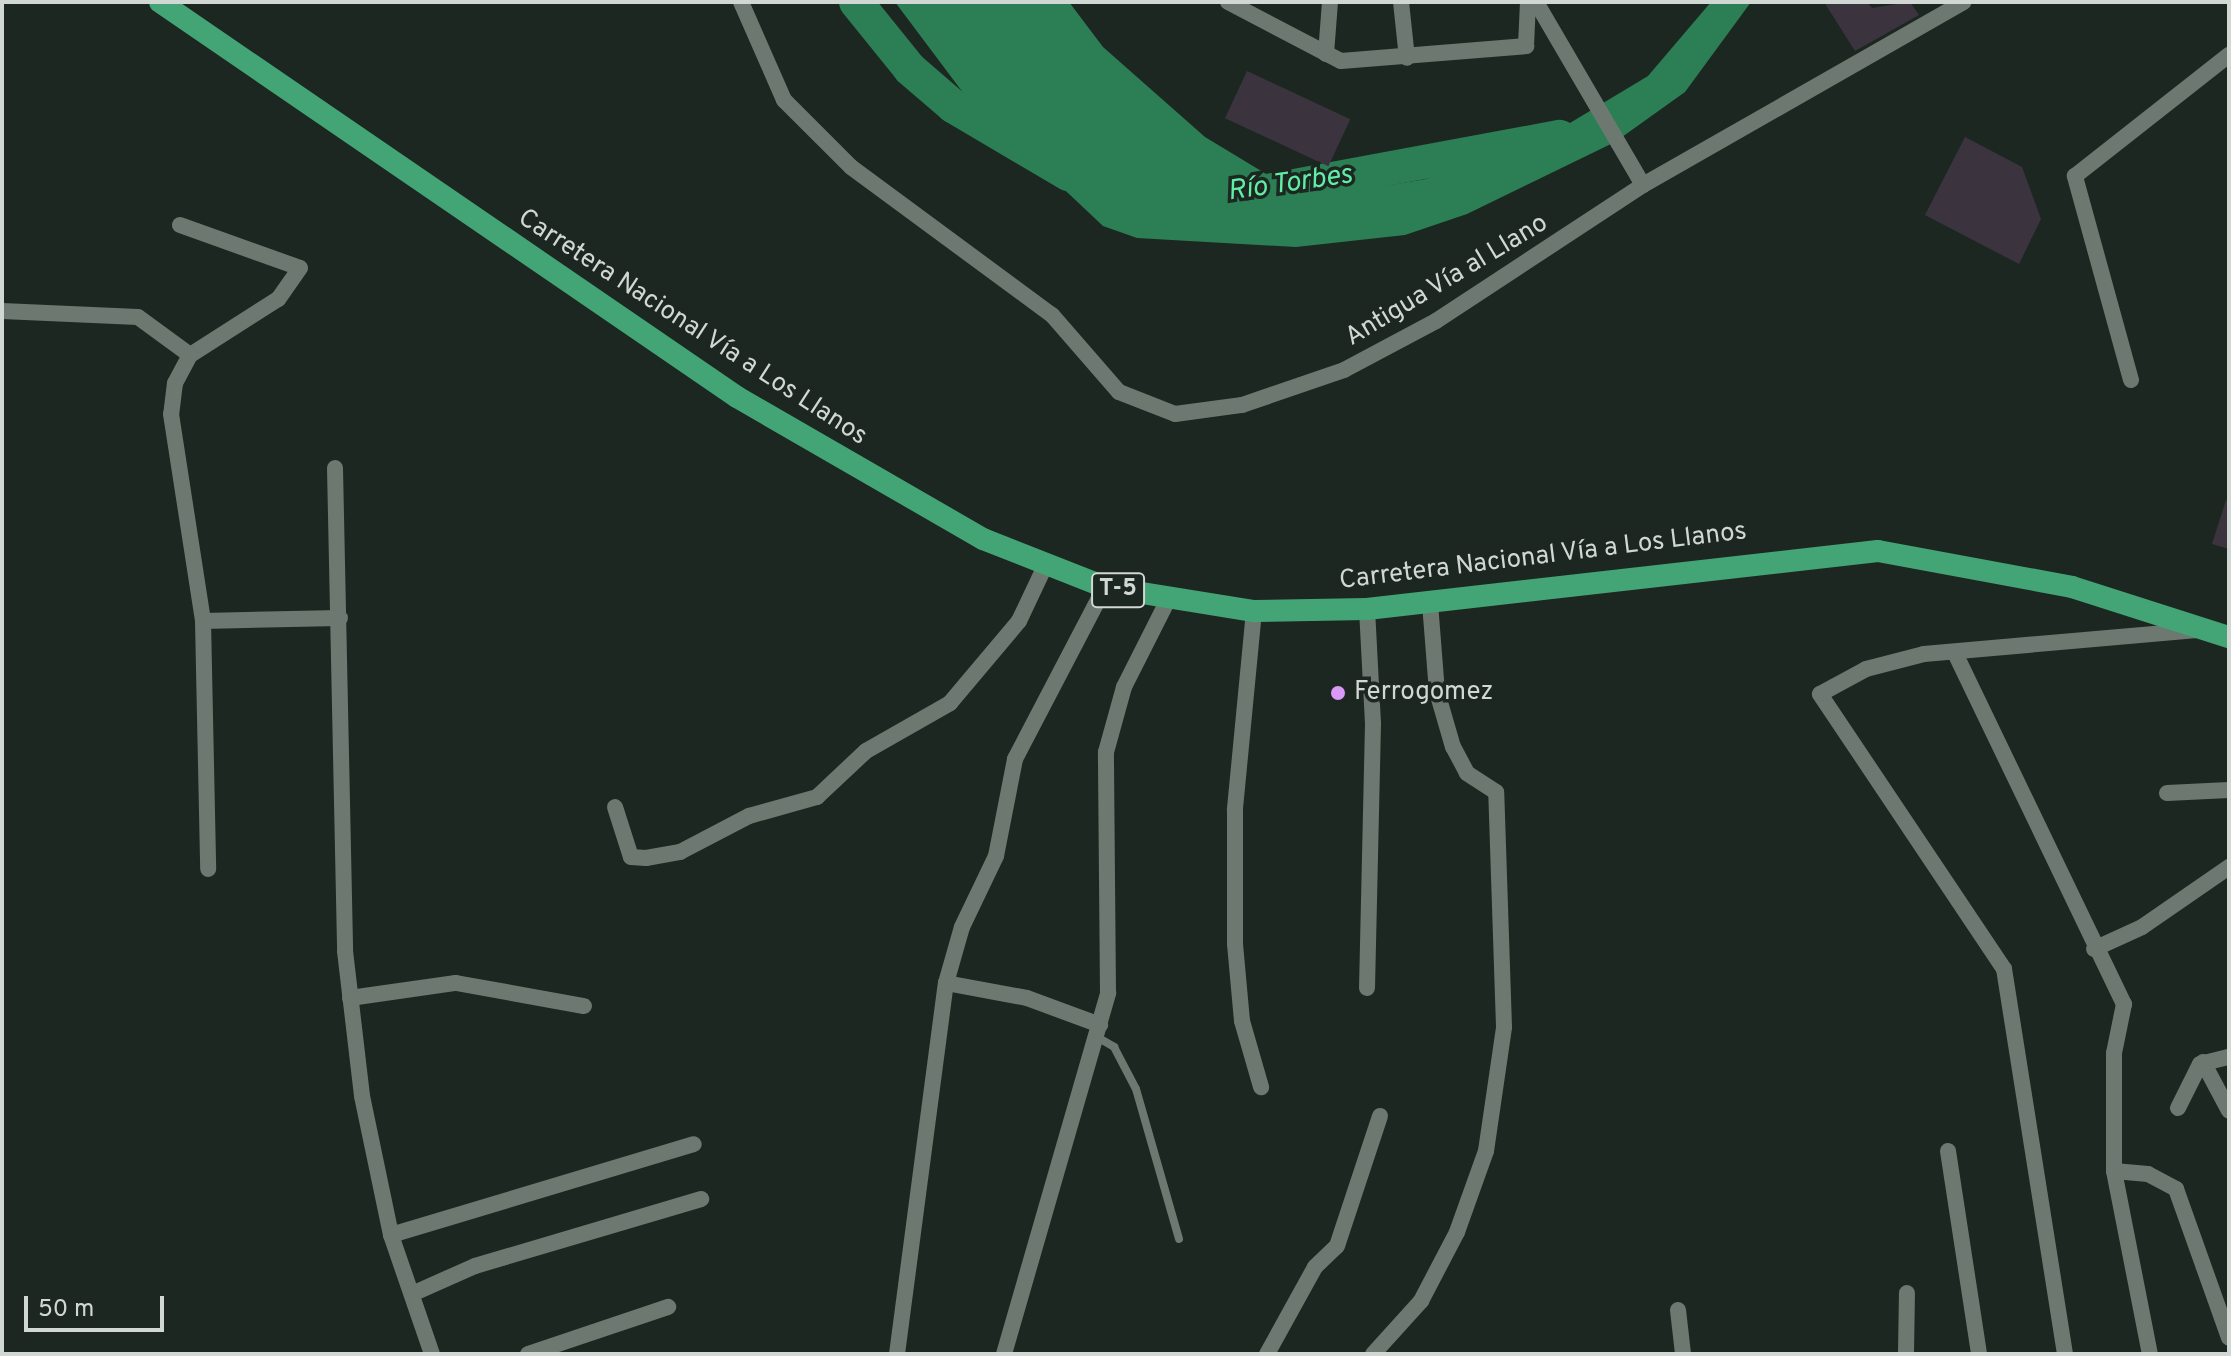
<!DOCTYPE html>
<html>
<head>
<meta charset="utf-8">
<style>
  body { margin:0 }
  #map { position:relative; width:2231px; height:1356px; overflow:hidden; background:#1d2721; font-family:Overpass,sans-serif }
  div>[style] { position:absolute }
  .water>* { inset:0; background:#2c7e55 }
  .river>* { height:34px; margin:-17px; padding:0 17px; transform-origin:17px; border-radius:17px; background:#2c7e55 }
  .building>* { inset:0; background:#3b343e; transform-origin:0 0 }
  .service>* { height:8px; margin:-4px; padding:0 4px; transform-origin:4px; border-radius:4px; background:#6c7870 }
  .minor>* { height:16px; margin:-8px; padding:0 8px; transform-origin:8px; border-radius:8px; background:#6c7870 }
  .trunk>* { height:22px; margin:-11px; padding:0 11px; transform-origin:11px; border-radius:11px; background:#43a576 }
  .dots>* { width:22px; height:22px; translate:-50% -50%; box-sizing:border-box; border:4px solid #1d2721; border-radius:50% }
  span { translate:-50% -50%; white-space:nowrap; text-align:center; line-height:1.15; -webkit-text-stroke:7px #1d2721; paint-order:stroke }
  .shield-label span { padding:2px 6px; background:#1d2721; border:2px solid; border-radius:6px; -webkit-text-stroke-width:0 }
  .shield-label { font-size:24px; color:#d1d8d4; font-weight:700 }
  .street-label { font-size:26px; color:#d1d8d4 }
  .poi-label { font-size:26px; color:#d1d8d4 }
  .left { translate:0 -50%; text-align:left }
  .water-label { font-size:28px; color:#61eda6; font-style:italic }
  .frame { position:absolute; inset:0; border:4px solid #d1d8d4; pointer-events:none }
  .scale { position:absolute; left:24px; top:1296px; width:140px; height:36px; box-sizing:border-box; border:4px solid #d1d8d4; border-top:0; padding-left:10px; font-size:24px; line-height:28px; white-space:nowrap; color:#d1d8d4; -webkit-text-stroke:6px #1d2721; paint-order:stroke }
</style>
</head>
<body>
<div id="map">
  <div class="water">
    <div style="clip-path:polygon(895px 2px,1069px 2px,1103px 47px,1205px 137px,1276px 180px,1349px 192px,1426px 179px,1550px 135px,1648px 76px,1711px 2px,1751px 2px,1685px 92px,1615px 142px,1467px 214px,1405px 235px,1296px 247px,1137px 238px,1103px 226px,967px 98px)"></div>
  </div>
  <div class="river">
    <div style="left:856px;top:2px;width:86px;rotate:51.1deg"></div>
    <div style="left:910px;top:69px;width:57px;rotate:40.7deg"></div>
    <div style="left:953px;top:106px;width:134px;rotate:30.6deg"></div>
    <div style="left:1262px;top:192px;width:303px;rotate:-10.5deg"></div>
  </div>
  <div class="building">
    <div style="clip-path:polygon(1824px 2px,1867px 2px,1872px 8px,1910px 2px,1919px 15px,1855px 51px)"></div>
    <div style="left:1247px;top:71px;width:114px;height:52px;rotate:25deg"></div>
    <div style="clip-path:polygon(1965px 137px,2022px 167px,2041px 219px,2019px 264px,1925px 215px)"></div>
    <div style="clip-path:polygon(2226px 500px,2229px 501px,2229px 549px,2212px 544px)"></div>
  </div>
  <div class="service">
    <div style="left:1097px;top:1037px;width:20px;rotate:30deg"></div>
    <div style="left:1114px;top:1047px;width:47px;rotate:62.4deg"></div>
    <div style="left:1136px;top:1089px;width:156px;rotate:74deg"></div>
  </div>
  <div class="minor">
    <div style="left:741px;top:2px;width:107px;rotate:66.3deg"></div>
    <div style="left:784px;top:100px;width:95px;rotate:45deg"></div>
    <div style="left:851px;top:167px;width:250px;rotate:36.4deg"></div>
    <div style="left:1052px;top:315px;width:102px;rotate:49deg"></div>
    <div style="left:1119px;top:392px;width:60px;rotate:21.4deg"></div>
    <div style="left:1175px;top:414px;width:68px;rotate:-7.7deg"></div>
    <div style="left:1242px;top:405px;width:108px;rotate:-18.9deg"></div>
    <div style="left:1344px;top:370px;width:104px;rotate:-28deg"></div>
    <div style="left:1436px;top:321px;width:248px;rotate:-33.3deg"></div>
    <div style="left:1643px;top:185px;width:369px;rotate:-29.7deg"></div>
    <div style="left:1228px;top:2px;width:127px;rotate:27.6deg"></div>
    <div style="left:1341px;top:61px;width:186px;rotate:-4.6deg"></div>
    <div style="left:1526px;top:46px;width:44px;rotate:-87.4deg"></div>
    <div style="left:1401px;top:2px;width:56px;rotate:83.9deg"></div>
    <div style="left:1536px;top:2px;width:212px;rotate:59.7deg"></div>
    <div style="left:1326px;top:54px;width:52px;rotate:-85.6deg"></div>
    <div style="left:180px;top:225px;width:127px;rotate:19.7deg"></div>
    <div style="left:300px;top:268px;width:38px;rotate:125deg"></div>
    <div style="left:278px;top:299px;width:104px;rotate:147.5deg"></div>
    <div style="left:190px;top:355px;width:32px;rotate:118deg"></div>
    <div style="left:175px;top:383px;width:31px;rotate:97deg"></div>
    <div style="left:171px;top:414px;width:209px;rotate:81.2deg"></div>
    <div style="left:203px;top:621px;width:248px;rotate:88.8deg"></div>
    <div style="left:2px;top:311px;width:136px;rotate:2.5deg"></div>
    <div style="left:138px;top:317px;width:64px;rotate:36.2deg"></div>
    <div style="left:2131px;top:380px;width:212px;rotate:-105.4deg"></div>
    <div style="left:2075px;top:176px;width:196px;rotate:-38.2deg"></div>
    <div style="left:335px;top:468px;width:483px;rotate:88.8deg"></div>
    <div style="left:345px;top:951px;width:146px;rotate:83.3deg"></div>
    <div style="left:362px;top:1096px;width:142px;rotate:78.2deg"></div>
    <div style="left:391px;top:1235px;width:126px;rotate:71deg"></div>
    <div style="left:1367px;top:609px;width:115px;rotate:87deg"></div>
    <div style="left:1373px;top:724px;width:264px;rotate:91.3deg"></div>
    <div style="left:1254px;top:611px;width:200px;rotate:95.5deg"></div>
    <div style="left:1235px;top:810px;width:134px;rotate:90deg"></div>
    <div style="left:1235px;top:944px;width:77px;rotate:84.8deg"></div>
    <div style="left:1242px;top:1021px;width:69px;rotate:73.9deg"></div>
    <div style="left:203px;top:621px;width:137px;rotate:-1.3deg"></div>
    <div style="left:1955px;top:653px;width:390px;rotate:64.3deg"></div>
    <div style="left:2124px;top:1004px;width:50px;rotate:101.5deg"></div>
    <div style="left:2114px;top:1053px;width:118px;rotate:90deg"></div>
    <div style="left:2114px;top:1171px;width:187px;rotate:78.9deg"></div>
    <div style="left:2167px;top:793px;width:62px;rotate:-2.8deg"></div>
    <div style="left:615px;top:807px;width:52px;rotate:72.3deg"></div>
    <div style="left:631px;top:857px;width:15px;rotate:4deg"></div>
    <div style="left:646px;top:858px;width:35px;rotate:-10deg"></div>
    <div style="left:680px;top:852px;width:78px;rotate:-27.6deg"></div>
    <div style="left:749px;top:816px;width:71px;rotate:-15.6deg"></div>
    <div style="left:817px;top:797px;width:67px;rotate:-43.2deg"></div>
    <div style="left:866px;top:751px;width:97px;rotate:-29.7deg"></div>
    <div style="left:950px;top:703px;width:107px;rotate:-49.9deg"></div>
    <div style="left:1019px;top:621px;width:61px;rotate:-64.7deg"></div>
    <div style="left:2094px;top:949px;width:53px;rotate:-24.6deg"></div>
    <div style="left:2142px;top:927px;width:106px;rotate:-34.6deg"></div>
    <div style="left:946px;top:983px;width:82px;rotate:10.5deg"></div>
    <div style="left:1027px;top:998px;width:78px;rotate:20.3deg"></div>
    <div style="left:350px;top:998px;width:107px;rotate:-8.1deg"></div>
    <div style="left:456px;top:983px;width:130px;rotate:10.2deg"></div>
    <div style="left:2203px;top:1062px;width:55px;rotate:62deg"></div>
    <div style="left:2178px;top:1108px;width:49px;rotate:-63.4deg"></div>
    <div style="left:2200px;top:1064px;width:30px;rotate:-14deg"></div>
    <div style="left:1948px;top:1151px;width:205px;rotate:81.3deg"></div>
    <div style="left:2114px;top:1171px;width:34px;rotate:5deg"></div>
    <div style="left:2148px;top:1174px;width:32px;rotate:28deg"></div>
    <div style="left:2176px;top:1189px;width:158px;rotate:70.4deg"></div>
    <div style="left:391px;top:1235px;width:316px;rotate:-16.7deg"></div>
    <div style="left:412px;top:1294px;width:69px;rotate:-24deg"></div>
    <div style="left:475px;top:1266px;width:236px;rotate:-16.5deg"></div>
    <div style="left:1678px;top:1310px;width:44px;rotate:83.5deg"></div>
    <div style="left:528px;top:1354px;width:148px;rotate:-18.6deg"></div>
    <div style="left:897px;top:1354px;width:374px;rotate:-82.5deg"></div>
    <div style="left:946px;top:983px;width:58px;rotate:-74.1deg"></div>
    <div style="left:962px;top:927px;width:79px;rotate:-64.4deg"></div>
    <div style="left:996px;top:856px;width:99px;rotate:-78.9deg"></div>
    <div style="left:1015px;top:759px;width:194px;rotate:-62.4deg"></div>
    <div style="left:1004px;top:1354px;width:376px;rotate:-73.9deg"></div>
    <div style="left:1108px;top:993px;width:241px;rotate:-90.5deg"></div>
    <div style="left:1106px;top:752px;width:67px;rotate:-74.5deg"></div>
    <div style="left:1124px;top:687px;width:97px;rotate:-63.2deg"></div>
    <div style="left:1267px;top:1354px;width:99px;rotate:-61.1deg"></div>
    <div style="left:1315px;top:1267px;width:30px;rotate:-44deg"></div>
    <div style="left:1337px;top:1246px;width:137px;rotate:-71.7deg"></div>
    <div style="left:1373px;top:1354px;width:72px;rotate:-47.8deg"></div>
    <div style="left:1421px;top:1301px;width:78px;rotate:-62.4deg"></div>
    <div style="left:1457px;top:1232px;width:86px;rotate:-70.3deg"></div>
    <div style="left:1486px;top:1151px;width:125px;rotate:-81.7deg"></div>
    <div style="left:1504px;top:1027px;width:235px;rotate:-91.9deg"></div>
    <div style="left:1496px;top:792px;width:35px;rotate:-147deg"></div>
    <div style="left:1467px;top:773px;width:30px;rotate:-118deg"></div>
    <div style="left:1453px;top:747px;width:57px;rotate:-106.2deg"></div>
    <div style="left:1437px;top:692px;width:89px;rotate:-94.5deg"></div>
    <div style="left:1906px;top:1354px;width:61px;rotate:-89.1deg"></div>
    <div style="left:2065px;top:1354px;width:390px;rotate:-99deg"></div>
    <div style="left:2004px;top:969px;width:331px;rotate:-123.8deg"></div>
    <div style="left:1820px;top:694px;width:52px;rotate:-28.5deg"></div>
    <div style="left:1866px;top:669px;width:60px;rotate:-14.5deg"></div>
    <div style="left:1924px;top:654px;width:277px;rotate:-5deg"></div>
  </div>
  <div class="trunk">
    <div style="left:160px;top:2px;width:699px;rotate:34.39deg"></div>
    <div style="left:737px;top:397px;width:284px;rotate:30deg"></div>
    <div style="left:983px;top:539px;width:131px;rotate:21.5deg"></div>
    <div style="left:1105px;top:587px;width:151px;rotate:9.2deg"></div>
    <div style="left:1254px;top:611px;width:113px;rotate:-1deg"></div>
    <div style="left:1367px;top:609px;width:514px;rotate:-6.48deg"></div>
    <div style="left:1878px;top:551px;width:197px;rotate:10.5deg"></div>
    <div style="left:2072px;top:587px;width:165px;rotate:17.7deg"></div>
  </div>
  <div class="dots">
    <div style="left:1338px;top:693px;background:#d99af7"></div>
  </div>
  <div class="shield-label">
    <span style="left:1118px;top:590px">T-5</span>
  </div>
  <div class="street-label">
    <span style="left:1447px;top:281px;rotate:-31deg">Antigua Vía al Llano</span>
    <span style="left:692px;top:328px;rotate:33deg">Carretera Nacional Vía a Los Llanos</span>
    <span style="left:1543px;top:557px;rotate:-7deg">Carretera Nacional Vía a Los Llanos</span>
  </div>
  <div class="poi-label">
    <span class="left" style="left:1354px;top:693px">Ferrogomez</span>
  </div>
  <div class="water-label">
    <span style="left:1290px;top:184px;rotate:-8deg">Río Torbes</span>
  </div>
  <div class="frame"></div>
  <div class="scale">50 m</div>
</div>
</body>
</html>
